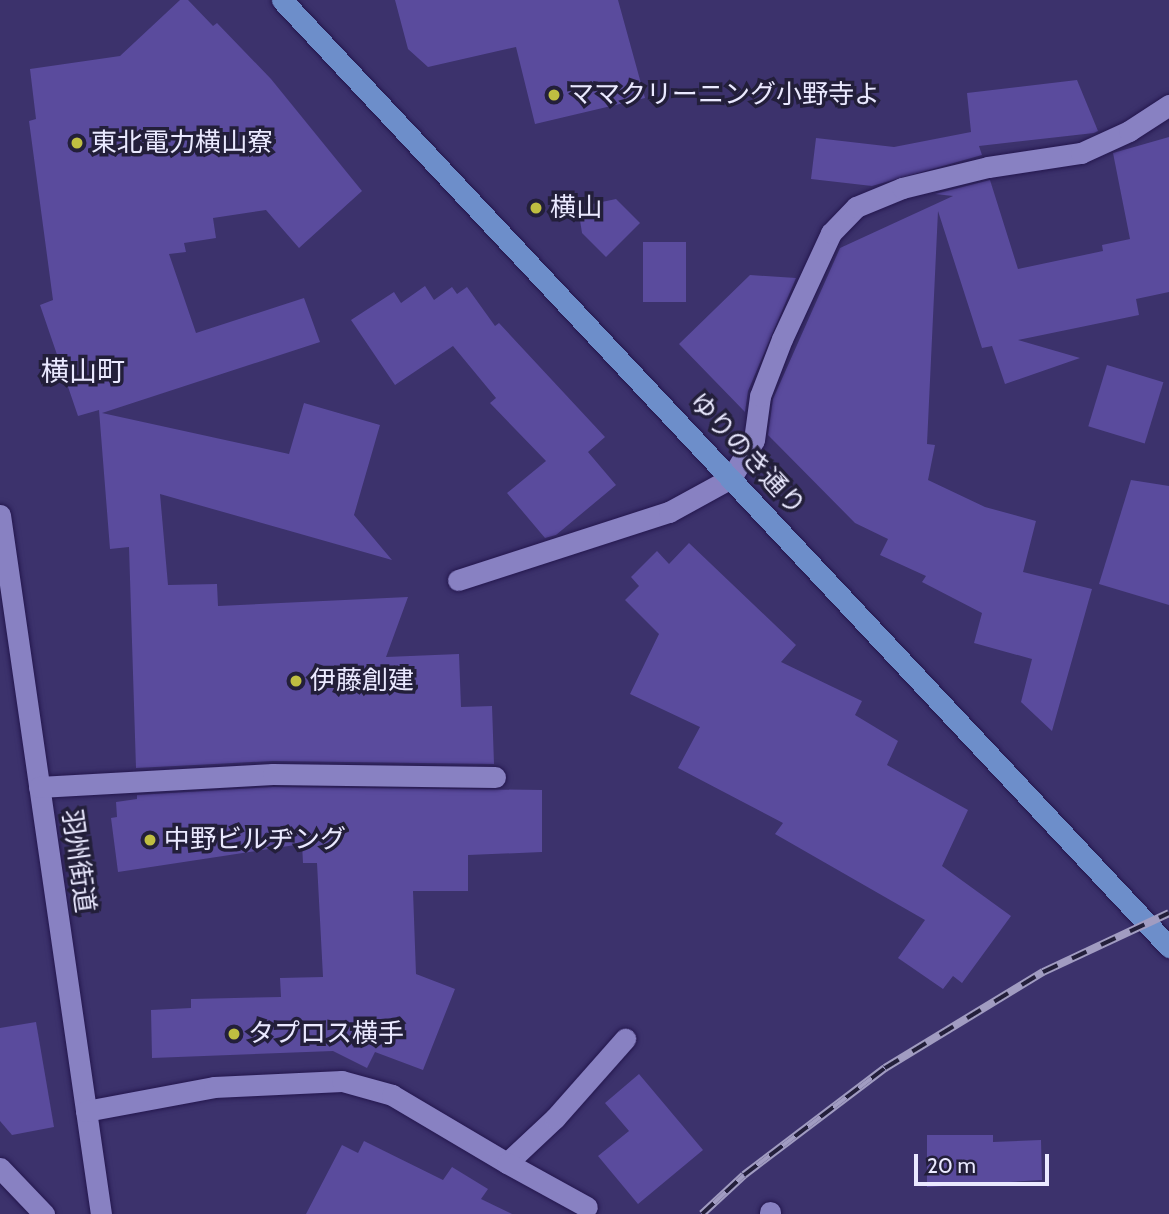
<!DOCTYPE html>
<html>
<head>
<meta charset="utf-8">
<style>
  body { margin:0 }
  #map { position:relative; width:1169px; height:1214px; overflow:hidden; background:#3c326c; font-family:Cabin,"Noto Sans JP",sans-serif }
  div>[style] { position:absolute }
  .building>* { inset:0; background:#5a4b9d; transform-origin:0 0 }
  .roads { filter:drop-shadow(0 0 2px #24174e) drop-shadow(0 0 2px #24174e) }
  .street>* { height:21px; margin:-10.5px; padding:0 10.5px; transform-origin:10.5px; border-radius:10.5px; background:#8881c2 }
  .secondary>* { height:21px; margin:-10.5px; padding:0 10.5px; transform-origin:10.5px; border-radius:10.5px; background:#6d8eca }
  .rail>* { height:8px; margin-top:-4px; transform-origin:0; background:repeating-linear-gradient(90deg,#231f3a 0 16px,#a19cc1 0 32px); box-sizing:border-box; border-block:2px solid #a19cc1 }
  .dots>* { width:19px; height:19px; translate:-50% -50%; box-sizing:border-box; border:4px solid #231f3a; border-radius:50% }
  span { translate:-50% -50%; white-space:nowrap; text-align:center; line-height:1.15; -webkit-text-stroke:7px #231f3a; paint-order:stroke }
  .poi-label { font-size:26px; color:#eae9ff }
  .left { translate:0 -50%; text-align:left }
  .street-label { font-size:26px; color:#eae9ff }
  .neighbourhood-label { font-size:28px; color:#eae9ff }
  .scale { position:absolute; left:914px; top:1154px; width:135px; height:32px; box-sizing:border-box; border:4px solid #eae9ff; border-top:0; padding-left:9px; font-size:21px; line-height:24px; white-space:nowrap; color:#eae9ff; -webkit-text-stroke:5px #231f3a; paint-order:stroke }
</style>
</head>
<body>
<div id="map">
  <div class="building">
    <div style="clip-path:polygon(180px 0,188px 0,213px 26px,217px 23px,271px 79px,362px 191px,299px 248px,266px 210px,213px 218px,216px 238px,184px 243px,186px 252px,169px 254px,196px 333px,304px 298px,320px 342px,102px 413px,289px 454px,304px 403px,380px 425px,354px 515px,392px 560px,160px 494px,168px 585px,217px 584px,218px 606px,408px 597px,386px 657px,459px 654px,461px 707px,492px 706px,494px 764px,273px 761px,136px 768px,129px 547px,110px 549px,99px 410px,78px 416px,40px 305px,53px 300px,29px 121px,36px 119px,30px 69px,120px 56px)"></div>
    <div style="clip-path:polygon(395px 0,618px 0,645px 98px,535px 124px,516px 47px,428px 67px,408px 49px)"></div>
    <div style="clip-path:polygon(1077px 80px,1098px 131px,1094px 133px,979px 146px,982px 155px,872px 186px,811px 179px,816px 138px,894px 147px,971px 132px,967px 93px)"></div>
    <div style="clip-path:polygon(1169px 137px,1169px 292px,1136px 299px,1139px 315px,1018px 340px,1080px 358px,1005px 384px,992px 346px,982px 348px,938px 211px,927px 444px,935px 445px,928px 480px,985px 507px,1036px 521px,1023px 572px,1092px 589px,1052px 731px,1021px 702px,1032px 659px,974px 643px,982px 613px,922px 582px,926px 576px,880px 555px,888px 539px,855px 523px,768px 435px,773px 399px,840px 248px,953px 196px,935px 194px,990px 180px,1018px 269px,1103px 251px,1102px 245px,1130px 239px,1113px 153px)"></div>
    <div style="clip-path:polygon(616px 199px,640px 223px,606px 257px,582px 233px,578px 207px)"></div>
    <div style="left:643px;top:242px;width:43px;height:60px"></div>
    <div style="clip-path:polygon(750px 275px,796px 278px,748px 391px,745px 412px,679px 344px)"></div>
    <div style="clip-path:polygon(425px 286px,434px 300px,452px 287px,457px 294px,467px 287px,495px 326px,499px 323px,605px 437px,588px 452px,616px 485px,556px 535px,545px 538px,507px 493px,546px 461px,490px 403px,496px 398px,453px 346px,395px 385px,351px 320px,394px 292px,401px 303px)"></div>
    <div style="left:1107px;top:365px;width:59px;height:64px;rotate:17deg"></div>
    <div style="clip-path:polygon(1131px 480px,1169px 486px,1169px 605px,1099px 584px)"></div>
    <div style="clip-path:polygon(689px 543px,796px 645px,781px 662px,862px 701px,855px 715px,898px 741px,887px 765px,968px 810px,942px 866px,1011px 916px,962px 983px,953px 976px,943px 989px,898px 958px,925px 920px,775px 834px,783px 823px,678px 768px,700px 727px,630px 694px,659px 634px,625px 600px,639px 586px,631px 577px,657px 551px,669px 564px)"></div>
    <div style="clip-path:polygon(273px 787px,542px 790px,542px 852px,468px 855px,468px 891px,413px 891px,416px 974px,455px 989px,423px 1070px,375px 1052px,367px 1068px,333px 1051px,152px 1058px,151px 1010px,191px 1008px,191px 999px,281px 997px,280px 978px,323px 977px,317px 863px,303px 863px,302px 844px,118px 872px,111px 818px,117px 817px,116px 802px,137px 799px,137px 795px)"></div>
    <div style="clip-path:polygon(36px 1022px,54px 1127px,12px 1135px,0 1121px,0 1028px)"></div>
    <div style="clip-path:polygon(639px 1074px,703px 1150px,638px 1204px,598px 1156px,629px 1131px,605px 1103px)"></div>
    <div style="clip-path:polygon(927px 1135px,993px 1135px,993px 1142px,1041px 1140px,1042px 1180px,927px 1187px)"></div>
    <div style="clip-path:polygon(364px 1141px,443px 1180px,452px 1167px,488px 1189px,481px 1199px,512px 1214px,306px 1214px,342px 1145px,358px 1153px)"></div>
  </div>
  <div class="roads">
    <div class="street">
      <div style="left:0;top:515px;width:706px;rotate:81.78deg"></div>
      <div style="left:458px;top:580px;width:222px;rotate:-17.9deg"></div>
      <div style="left:669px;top:512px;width:71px;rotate:-28.7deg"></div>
      <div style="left:731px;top:478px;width:44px;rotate:-58.8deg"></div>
      <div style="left:754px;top:440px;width:44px;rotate:-82.2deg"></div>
      <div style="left:760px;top:396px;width:61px;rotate:-68.9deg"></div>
      <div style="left:782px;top:339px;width:117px;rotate:-65.2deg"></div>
      <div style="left:831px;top:233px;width:36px;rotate:-46deg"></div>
      <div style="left:856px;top:207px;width:50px;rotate:-22.4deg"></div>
      <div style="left:902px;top:188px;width:89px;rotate:-13.7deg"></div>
      <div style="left:988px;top:167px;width:94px;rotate:-8.6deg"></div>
      <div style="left:1081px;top:153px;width:53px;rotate:-24.6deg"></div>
      <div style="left:1129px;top:131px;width:48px;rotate:-33deg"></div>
      <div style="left:39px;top:787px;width:234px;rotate:-3.2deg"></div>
      <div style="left:273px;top:774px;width:222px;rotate:0.8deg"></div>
      <div style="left:86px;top:1111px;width:130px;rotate:-10.6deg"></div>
      <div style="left:214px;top:1087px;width:128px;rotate:-2.7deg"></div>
      <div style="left:342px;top:1081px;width:52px;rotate:15.6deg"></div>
      <div style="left:392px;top:1095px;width:134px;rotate:30.6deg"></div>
      <div style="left:507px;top:1163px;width:66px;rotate:-43.2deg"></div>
      <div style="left:555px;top:1118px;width:106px;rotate:-48.5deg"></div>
      <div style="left:507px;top:1163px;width:91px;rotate:28.8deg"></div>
      <div style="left:0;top:1168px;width:64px;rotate:46.3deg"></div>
      <div style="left:770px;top:1212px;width:2px;rotate:90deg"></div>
    </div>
    <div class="secondary">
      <div style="left:282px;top:0;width:1298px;rotate:46.87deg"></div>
    </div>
  </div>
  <div class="rail">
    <div style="left:702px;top:1214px;width:57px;rotate:-42.9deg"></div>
    <div style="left:744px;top:1175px;width:177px;rotate:-37.2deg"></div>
    <div style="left:885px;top:1068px;width:185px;rotate:-31.3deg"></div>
    <div style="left:1043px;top:972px;width:139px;rotate:-25.1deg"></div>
  </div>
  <div class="dots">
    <div style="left:554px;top:95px;background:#bfbe41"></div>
    <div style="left:77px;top:143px;background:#bfbe41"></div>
    <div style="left:536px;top:208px;background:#bfbe41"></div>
    <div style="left:296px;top:681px;background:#bfbe41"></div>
    <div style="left:150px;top:840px;background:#bfbe41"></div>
    <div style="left:234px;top:1034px;background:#bfbe41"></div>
  </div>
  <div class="poi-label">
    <span class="left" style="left:568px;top:95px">ママクリーニング小野寺よ</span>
    <span class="left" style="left:91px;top:143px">東北電力横山寮</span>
    <span class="left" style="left:550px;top:208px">横山</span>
    <span class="left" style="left:310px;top:681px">伊藤創建</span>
    <span class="left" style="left:164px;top:840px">中野ビルヂング</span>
    <span class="left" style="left:248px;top:1034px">タプロス横手</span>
  </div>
  <div class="street-label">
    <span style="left:747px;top:454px;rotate:47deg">ゆりのき通り</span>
    <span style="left:78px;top:861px;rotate:82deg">羽州街道</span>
  </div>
  <div class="neighbourhood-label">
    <span style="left:83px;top:371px">横山町</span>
  </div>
  <div class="scale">20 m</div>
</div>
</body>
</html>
